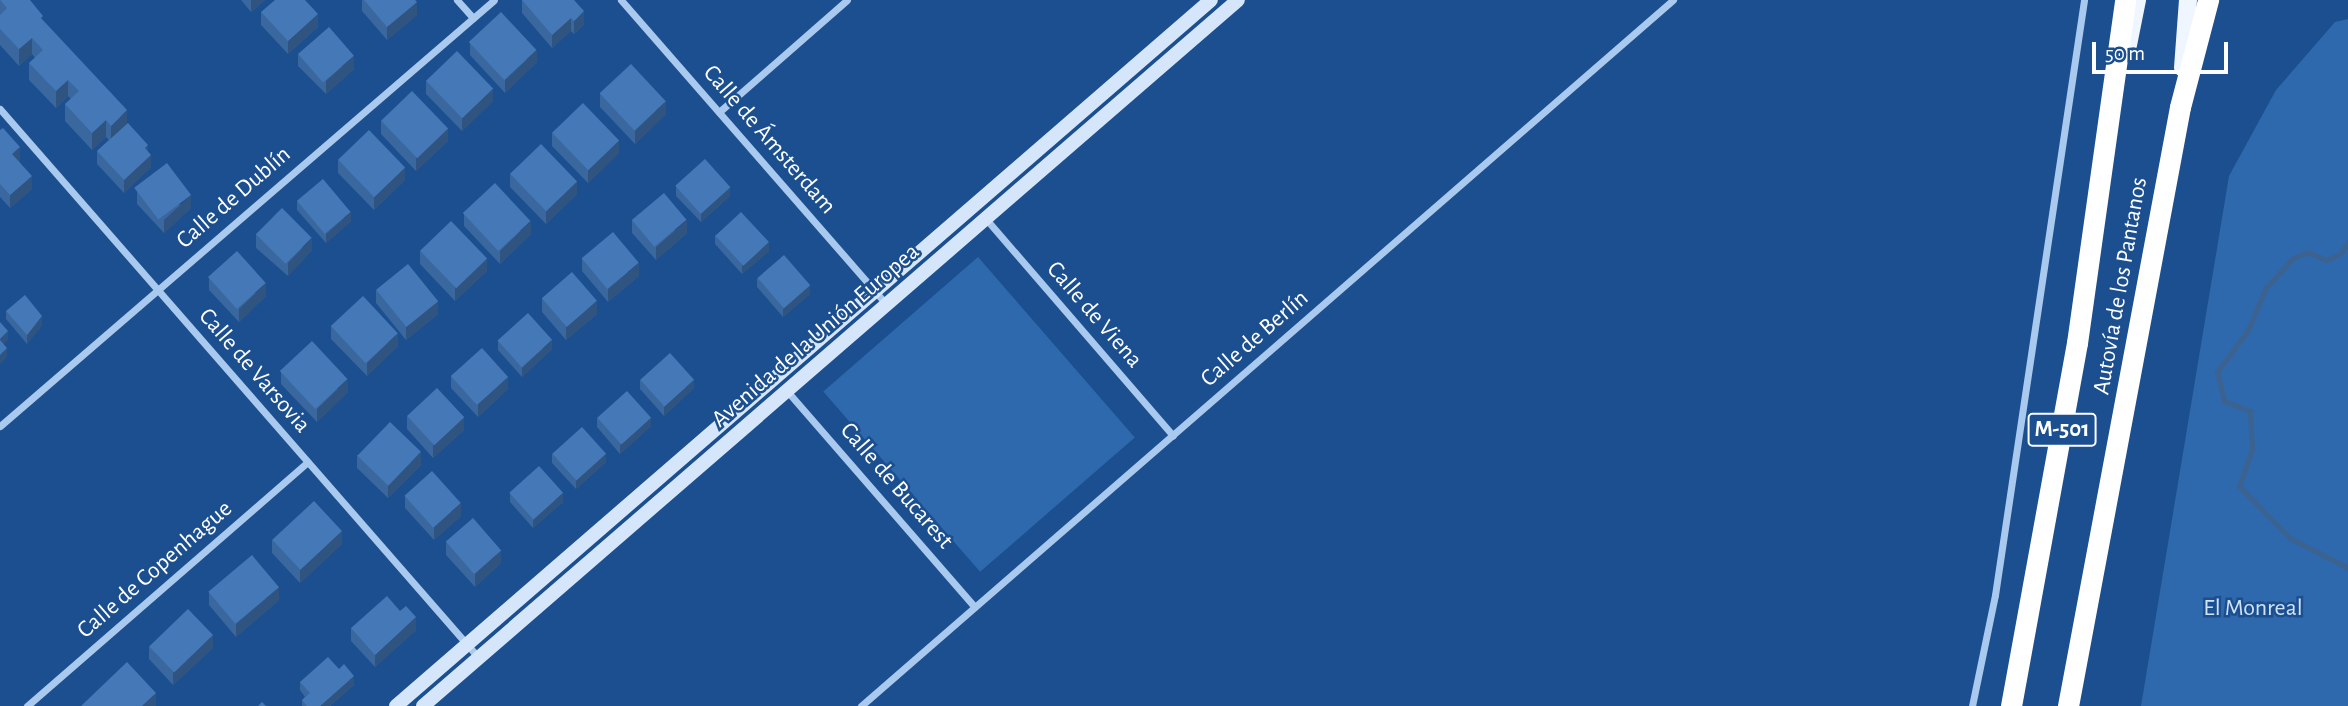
<!DOCTYPE html>
<html>
<head>
<meta charset="utf-8">
<style>
  body { margin:0 }
  #map { position:relative; width:2348px; height:706px; overflow:hidden; background:#1b4f8f; font-family:"Alegreya Sans",sans-serif }
  div>[style] { position:absolute }
  .green>* { inset:0; background:#2e69ad; transform-origin:0 0 }
  .stream>* { height:5px; margin:-2.5px; padding:0 2.5px; transform-origin:2.5px; border-radius:2.5px; background:#3c6290 }
  .street>* { height:7px; margin:-3.5px; padding:0 3.5px; transform-origin:3.5px; border-radius:3.5px; background:#a9c9ee }
  .secondary>* { height:14px; margin:-7px; padding:0 7px; transform-origin:7px; border-radius:7px; background:#d6e6fa }
  .primary>* { height:18px; margin:-9px; padding:0 9px; transform-origin:9px; border-radius:9px; background:#f0f6ff }
  .highway>* { height:21px; margin:-10.5px; padding:0 10.5px; transform-origin:10.5px; border-radius:10.5px; background:#fff }
  .wall>* { inset:0; background:#3a679d }
  .shaded-wall>* { inset:0; background:#305480 }
  .building>* { inset:0; background:#4478b7; transform-origin:0 0 }
  span { translate:-50% -50%; white-space:nowrap; text-align:center; line-height:1.15; -webkit-text-stroke:5px #1b4f8f; paint-order:stroke }
  .shield-label span { padding:2px 5px; background:#1b4f8f; border:2px solid; border-radius:5px; -webkit-text-stroke-width:0 }
  .shield-label { font-size:23px; color:#fff; font-weight:700 }
  .street-label { font-size:24px; color:#fff }
  .park-label { font-size:24px; color:#cfe3fa }
  .scale { position:absolute; left:2092px; top:42px; width:136px; height:32px; box-sizing:border-box; border:4px solid #fff; border-top:0; padding-left:9px; font-size:21px; line-height:24px; white-space:nowrap; color:#fff; -webkit-text-stroke:5px #1b4f8f; paint-order:stroke }
</style>
</head>
<body>
<div id="map">
  <div class="green">
    <div style="clip-path:polygon(2348px 19px,2348px 706px,2141px 706px,2229px 176px,2276px 90px,2335px 22px)"></div>
    <div style="left:978px;top:257px;width:239px;height:205px;rotate:49deg"></div>
  </div>
  <div class="stream">
    <div style="left:2348px;top:242px;width:13px;rotate:122deg"></div>
    <div style="left:2341px;top:253px;width:17px;rotate:155deg"></div>
    <div style="left:2326px;top:260px;width:20px;rotate:-156deg"></div>
    <div style="left:2308px;top:252px;width:16px;rotate:158deg"></div>
    <div style="left:2293px;top:258px;width:42px;rotate:132.1deg"></div>
    <div style="left:2265px;top:289px;width:44px;rotate:112.5deg"></div>
    <div style="left:2248px;top:330px;width:52px;rotate:126.4deg"></div>
    <div style="left:2217px;top:372px;width:30px;rotate:76deg"></div>
    <div style="left:2224px;top:401px;width:28px;rotate:21deg"></div>
    <div style="left:2250px;top:411px;width:38px;rotate:87deg"></div>
    <div style="left:2252px;top:449px;width:39px;rotate:109deg"></div>
    <div style="left:2239px;top:486px;width:73px;rotate:45.6deg"></div>
    <div style="left:2290px;top:538px;width:65px;rotate:27.3deg"></div>
  </div>
  <div class="street">
    <div style="left:457px;top:0;width:24px;rotate:48deg"></div>
    <div style="left:621px;top:0;width:403px;rotate:48.9deg"></div>
    <div style="left:0;top:109px;width:727px;rotate:48.9deg"></div>
    <div style="left:719px;top:112px;width:170px;rotate:-41.2deg"></div>
    <div style="left:986px;top:219px;width:286px;rotate:49.2deg"></div>
    <div style="left:787px;top:391px;width:286px;rotate:49deg"></div>
    <div style="left:0;top:426px;width:652px;rotate:-40.77deg"></div>
    <div style="left:27px;top:706px;width:372px;rotate:-41deg"></div>
    <div style="left:861px;top:706px;width:1076px;rotate:-41.01deg"></div>
    <div style="left:1972px;top:706px;width:113px;rotate:-78.3deg"></div>
    <div style="left:1995px;top:595px;width:602px;rotate:-81.49deg"></div>
  </div>
  <div class="secondary">
    <div style="left:396px;top:706px;width:1078px;rotate:-40.9deg"></div>
    <div style="left:423px;top:706px;width:1078px;rotate:-40.9deg"></div>
  </div>
  <div class="primary">
    <div style="left:2128px;top:45px;width:46px;rotate:-78.7deg"></div>
    <div style="left:2183px;top:68px;width:68px;rotate:-85.8deg"></div>
  </div>
  <div class="highway">
    <div style="left:2011px;top:706px;width:369px;rotate:-79.7deg"></div>
    <div style="left:2077px;top:343px;width:346px;rotate:-82deg"></div>
    <div style="left:2068px;top:706px;width:609px;rotate:-79.41deg"></div>
    <div style="left:2180px;top:107px;width:111px;rotate:-75.3deg"></div>
  </div>
  <div class="wall">
    <div style="clip-path:polygon(0 0,43px 21px,127px 123px,148px 151px,151px 167px,124px 193px,97px 164px,97px 151px,109px 140px,106px 137px,92px 150px,65px 121px,65px 104px,71px 99px,68px 96px,56px 108px,29px 80px,29px 63px,35px 58px,32px 54px,19px 66px,0 45px)"></div>
    <div style="clip-path:polygon(241px 0,265px 0,251px 12px)"></div>
    <div style="clip-path:polygon(362px 0,415px 0,417px 15px,387px 40px,362px 11px)"></div>
    <div style="clip-path:polygon(522px 0,574px 0,584px 24px,574px 34px,571px 31px,552px 48px,522px 13px)"></div>
    <div style="clip-path:polygon(261px 12px,318px 27px,288px 54px,261px 25px)"></div>
    <div style="clip-path:polygon(470px 43px,537px 62px,505px 93px,470px 55px)"></div>
    <div style="clip-path:polygon(298px 54px,354px 69px,326px 94px,298px 66px)"></div>
    <div style="clip-path:polygon(426px 81px,493px 101px,462px 131px,426px 94px)"></div>
    <div style="clip-path:polygon(600px 94px,666px 114px,635px 144px,600px 107px)"></div>
    <div style="clip-path:polygon(381px 121px,448px 141px,416px 171px,381px 134px)"></div>
    <div style="clip-path:polygon(0 130px,20px 160px,19px 161px,32px 189px,10px 208px,0 197px)"></div>
    <div style="clip-path:polygon(552px 133px,619px 153px,588px 183px,552px 146px)"></div>
    <div style="clip-path:polygon(338px 160px,405px 180px,374px 210px,338px 173px)"></div>
    <div style="clip-path:polygon(510px 174px,577px 194px,546px 224px,510px 187px)"></div>
    <div style="clip-path:polygon(676px 187px,730px 196px,701px 222px,676px 196px)"></div>
    <div style="clip-path:polygon(137px 191px,191px 208px,164px 233px,137px 204px)"></div>
    <div style="clip-path:polygon(297px 201px,351px 221px,326px 243px,297px 210px)"></div>
    <div style="clip-path:polygon(464px 214px,531px 234px,500px 264px,464px 226px)"></div>
    <div style="clip-path:polygon(632px 220px,687px 233px,656px 260px,632px 233px)"></div>
    <div style="clip-path:polygon(256px 235px,312px 250px,288px 276px,256px 248px)"></div>
    <div style="clip-path:polygon(715px 235px,769px 251px,742px 274px,715px 244px)"></div>
    <div style="clip-path:polygon(420px 251px,487px 271px,455px 301px,420px 264px)"></div>
    <div style="clip-path:polygon(582px 259px,639px 276px,608px 302px,582px 271px)"></div>
    <div style="clip-path:polygon(209px 278px,266px 296px,239px 322px,209px 290px)"></div>
    <div style="clip-path:polygon(757px 278px,810px 294px,783px 317px,757px 287px)"></div>
    <div style="clip-path:polygon(376px 290px,438px 314px,406px 340px,376px 303px)"></div>
    <div style="clip-path:polygon(542px 299px,597px 314px,566px 340px,542px 312px)"></div>
    <div style="clip-path:polygon(6px 311px,42px 325px,27px 344px,6px 319px)"></div>
    <div style="clip-path:polygon(331px 326px,398px 346px,367px 376px,331px 339px)"></div>
    <div style="clip-path:polygon(498px 341px,552px 349px,522px 377px,498px 350px)"></div>
    <div style="clip-path:polygon(281px 372px,348px 392px,317px 422px,281px 384px)"></div>
    <div style="clip-path:polygon(451px 376px,508px 389px,478px 417px,451px 388px)"></div>
    <div style="clip-path:polygon(640px 380px,694px 388px,664px 416px,640px 389px)"></div>
    <div style="clip-path:polygon(407px 416px,464px 430px,433px 458px,407px 429px)"></div>
    <div style="clip-path:polygon(597px 418px,651px 426px,620px 454px,597px 427px)"></div>
    <div style="clip-path:polygon(552px 454px,606px 462px,576px 489px,552px 463px)"></div>
    <div style="clip-path:polygon(357px 455px,421px 465px,388px 498px,357px 468px)"></div>
    <div style="clip-path:polygon(510px 493px,563px 502px,533px 528px,510px 502px)"></div>
    <div style="clip-path:polygon(405px 496px,461px 516px,434px 540px,405px 508px)"></div>
    <div style="clip-path:polygon(272px 540px,342px 544px,300px 583px,272px 553px)"></div>
    <div style="clip-path:polygon(446px 542px,501px 563px,475px 587px,446px 555px)"></div>
    <div style="clip-path:polygon(209px 592px,279px 600px,236px 637px,209px 605px)"></div>
    <div style="clip-path:polygon(351px 628px,416px 630px,375px 667px,351px 641px)"></div>
    <div style="clip-path:polygon(149px 646px,213px 648px,173px 685px,149px 659px)"></div>
    <div style="clip-path:polygon(339px 669px,354px 685px,330px 706px,302px 706px,302px 700px,305px 697px,300px 690px,300px 682px)"></div>
  </div>
  <div class="shaded-wall">
    <div style="clip-path:polygon(251px 0,265px 0,251px 12px)"></div>
    <div style="clip-path:polygon(417px 2px,417px 15px,387px 40px,387px 27px)"></div>
    <div style="clip-path:polygon(584px 11px,584px 24px,574px 34px,574px 21px)"></div>
    <div style="clip-path:polygon(318px 14px,318px 27px,288px 54px,288px 41px)"></div>
    <div style="clip-path:polygon(571px 18px,571px 31px,552px 48px,552px 35px)"></div>
    <div style="clip-path:polygon(32px 38px,32px 54px,19px 66px,19px 49px)"></div>
    <div style="clip-path:polygon(537px 50px,537px 62px,505px 93px,505px 80px)"></div>
    <div style="clip-path:polygon(354px 56px,354px 69px,326px 94px,326px 81px)"></div>
    <div style="clip-path:polygon(68px 80px,68px 96px,56px 108px,56px 91px)"></div>
    <div style="clip-path:polygon(493px 88px,493px 101px,462px 131px,462px 118px)"></div>
    <div style="clip-path:polygon(666px 101px,666px 114px,635px 144px,635px 131px)"></div>
    <div style="clip-path:polygon(127px 110px,127px 127px,111px 142px,111px 126px)"></div>
    <div style="clip-path:polygon(106px 120px,106px 137px,92px 150px,92px 133px)"></div>
    <div style="clip-path:polygon(448px 128px,448px 141px,416px 171px,416px 158px)"></div>
    <div style="clip-path:polygon(619px 140px,619px 153px,588px 183px,588px 170px)"></div>
    <div style="clip-path:polygon(148px 145px,148px 157px,151px 155px,151px 167px,124px 193px,124px 180px,145px 148px)"></div>
    <div style="clip-path:polygon(20px 147px,20px 160px,12px 167px,12px 154px)"></div>
    <div style="clip-path:polygon(405px 167px,405px 180px,374px 210px,374px 197px)"></div>
    <div style="clip-path:polygon(32px 176px,32px 189px,10px 208px,10px 195px)"></div>
    <div style="clip-path:polygon(577px 181px,577px 194px,546px 224px,546px 211px)"></div>
    <div style="clip-path:polygon(730px 187px,730px 196px,701px 222px,701px 213px)"></div>
    <div style="clip-path:polygon(191px 195px,191px 208px,164px 233px,164px 220px)"></div>
    <div style="clip-path:polygon(351px 212px,351px 221px,326px 243px,326px 234px)"></div>
    <div style="clip-path:polygon(687px 220px,687px 233px,656px 260px,656px 247px)"></div>
    <div style="clip-path:polygon(531px 221px,531px 234px,500px 264px,500px 251px)"></div>
    <div style="clip-path:polygon(312px 238px,312px 250px,288px 276px,288px 263px)"></div>
    <div style="clip-path:polygon(769px 242px,769px 251px,742px 274px,742px 266px)"></div>
    <div style="clip-path:polygon(487px 258px,487px 271px,455px 301px,455px 288px)"></div>
    <div style="clip-path:polygon(639px 263px,639px 276px,608px 302px,608px 289px)"></div>
    <div style="clip-path:polygon(266px 283px,266px 296px,239px 322px,239px 309px)"></div>
    <div style="clip-path:polygon(810px 285px,810px 294px,783px 317px,783px 309px)"></div>
    <div style="clip-path:polygon(438px 301px,438px 314px,406px 340px,406px 327px)"></div>
    <div style="clip-path:polygon(597px 301px,597px 314px,566px 340px,566px 327px)"></div>
    <div style="clip-path:polygon(42px 316px,42px 325px,27px 344px,27px 335px)"></div>
    <div style="clip-path:polygon(8px 331px,8px 340px,0 348px,0 339px)"></div>
    <div style="clip-path:polygon(398px 333px,398px 346px,367px 376px,367px 363px)"></div>
    <div style="clip-path:polygon(552px 340px,552px 349px,522px 377px,522px 368px)"></div>
    <div style="clip-path:polygon(7px 348px,7px 357px,0 364px,0 355px)"></div>
    <div style="clip-path:polygon(508px 377px,508px 389px,478px 417px,478px 404px)"></div>
    <div style="clip-path:polygon(348px 379px,348px 392px,317px 422px,317px 409px)"></div>
    <div style="clip-path:polygon(694px 380px,694px 388px,664px 416px,664px 407px)"></div>
    <div style="clip-path:polygon(464px 417px,464px 430px,433px 458px,433px 445px)"></div>
    <div style="clip-path:polygon(651px 418px,651px 426px,620px 454px,620px 445px)"></div>
    <div style="clip-path:polygon(421px 452px,421px 465px,388px 498px,388px 485px)"></div>
    <div style="clip-path:polygon(606px 454px,606px 462px,576px 489px,576px 480px)"></div>
    <div style="clip-path:polygon(563px 493px,563px 502px,533px 528px,533px 520px)"></div>
    <div style="clip-path:polygon(461px 503px,461px 516px,434px 540px,434px 527px)"></div>
    <div style="clip-path:polygon(342px 531px,342px 544px,300px 583px,300px 570px)"></div>
    <div style="clip-path:polygon(501px 550px,501px 563px,475px 587px,475px 574px)"></div>
    <div style="clip-path:polygon(279px 587px,279px 600px,236px 637px,236px 624px)"></div>
    <div style="clip-path:polygon(416px 617px,416px 630px,375px 667px,375px 655px)"></div>
    <div style="clip-path:polygon(213px 635px,213px 648px,173px 685px,173px 672px)"></div>
    <div style="clip-path:polygon(354px 676px,354px 685px,330px 706px,320px 706px)"></div>
    <div style="clip-path:polygon(156px 693px,156px 706px,142px 706px)"></div>
  </div>
  <div class="building">
    <div style="clip-path:polygon(0 0,30px 0,43px 16px,41px 18px,127px 110px,111px 126px,106px 120px,92px 133px,65px 104px,79px 91px,68px 80px,56px 91px,29px 63px,43px 50px,32px 38px,19px 49px,0 29px,0 15px,7px 8px)"></div>
    <div style="clip-path:polygon(275px 0,305px 0,318px 14px,288px 41px,261px 12px)"></div>
    <div style="clip-path:polygon(364px 0,415px 0,417px 2px,387px 27px)"></div>
    <div style="clip-path:polygon(522px 0,574px 0,584px 11px,574px 21px,571px 18px,552px 35px)"></div>
    <div style="left:501px;top:12px;width:52px;height:44px;rotate:47deg"></div>
    <div style="left:329px;top:27px;width:38px;height:41px;rotate:49deg"></div>
    <div style="left:457px;top:51px;width:52px;height:43px;rotate:46deg"></div>
    <div style="left:631px;top:64px;width:51px;height:43px;rotate:47deg"></div>
    <div style="left:412px;top:91px;width:52px;height:43px;rotate:46deg"></div>
    <div style="left:583px;top:103px;width:52px;height:43px;rotate:46deg"></div>
    <div style="clip-path:polygon(128px 123px,148px 145px,145px 148px,151px 155px,124px 180px,97px 151px)"></div>
    <div style="clip-path:polygon(3px 128px,20px 147px,12px 154px,32px 176px,10px 195px,0 184px,0 130px)"></div>
    <div style="left:369px;top:130px;width:52px;height:43px;rotate:46deg"></div>
    <div style="left:541px;top:144px;width:52px;height:43px;rotate:46deg"></div>
    <div style="left:705px;top:159px;width:38px;height:40px;rotate:48deg"></div>
    <div style="left:167px;top:163px;width:40px;height:41px;rotate:53deg"></div>
    <div style="left:323px;top:179px;width:43px;height:34px;rotate:50deg"></div>
    <div style="left:495px;top:183px;width:52px;height:44px;rotate:47deg"></div>
    <div style="left:664px;top:193px;width:35px;height:42px;rotate:50deg"></div>
    <div style="left:282px;top:208px;width:42px;height:37px;rotate:45deg"></div>
    <div style="left:741px;top:212px;width:41px;height:35px;rotate:47deg"></div>
    <div style="left:451px;top:221px;width:52px;height:43px;rotate:46deg"></div>
    <div style="left:613px;top:232px;width:40px;height:41px;rotate:50deg"></div>
    <div style="left:237px;top:251px;width:43px;height:39px;rotate:48deg"></div>
    <div style="left:784px;top:255px;width:40px;height:35px;rotate:49deg"></div>
    <div style="left:408px;top:264px;width:48px;height:41px;rotate:51deg"></div>
    <div style="left:572px;top:272px;width:38px;height:40px;rotate:49deg"></div>
    <div style="clip-path:polygon(25px 295px,42px 316px,27px 335px,6px 311px)"></div>
    <div style="left:363px;top:296px;width:51px;height:44px;rotate:47deg"></div>
    <div style="left:528px;top:313px;width:36px;height:41px;rotate:48deg"></div>
    <div style="clip-path:polygon(0 322px,8px 331px,0 339px)"></div>
    <div style="clip-path:polygon(0 340px,7px 348px,0 355px)"></div>
    <div style="left:312px;top:341px;width:52px;height:44px;rotate:47deg"></div>
    <div style="left:482px;top:348px;width:39px;height:42px;rotate:48deg"></div>
    <div style="left:670px;top:353px;width:36px;height:40px;rotate:48deg"></div>
    <div style="left:437px;top:388px;width:40px;height:41px;rotate:47deg"></div>
    <div style="left:627px;top:391px;width:36px;height:40px;rotate:48deg"></div>
    <div style="left:390px;top:422px;width:43px;height:47px;rotate:44deg"></div>
    <div style="left:582px;top:427px;width:36px;height:40px;rotate:48deg"></div>
    <div style="left:539px;top:466px;width:36px;height:40px;rotate:48deg"></div>
    <div style="left:432px;top:471px;width:43px;height:37px;rotate:48deg"></div>
    <div style="left:314px;top:501px;width:41px;height:57px;rotate:47deg"></div>
    <div style="left:473px;top:518px;width:43px;height:36px;rotate:49deg"></div>
    <div style="left:252px;top:555px;width:42px;height:57px;rotate:50deg"></div>
    <div style="clip-path:polygon(387px 596px,400px 611px,406px 606px,416px 617px,375px 655px,351px 628px)"></div>
    <div style="left:188px;top:609px;width:36px;height:54px;rotate:46deg"></div>
    <div style="clip-path:polygon(328px 657px,339px 669px,344px 664px,354px 676px,320px 706px,307px 706px,302px 700px,310px 693px,300px 682px)"></div>
    <div style="clip-path:polygon(127px 662px,156px 693px,142px 706px,81px 706px)"></div>
    <div style="clip-path:polygon(262px 702px,266px 706px,258px 706px)"></div>
  </div>
  <div class="shield-label">
    <span style="left:2062px;top:430px">M-501</span>
  </div>
  <div class="street-label">
    <span style="left:769px;top:140px;rotate:49deg">Calle de Ámsterdam</span>
    <span style="left:234px;top:198px;rotate:-41deg">Calle de Dublín</span>
    <span style="left:2121px;top:286px;rotate:-80deg">Autovía de los Pantanos</span>
    <span style="left:1094px;top:315px;rotate:49deg">Calle de Viena</span>
    <span style="left:816px;top:336px;rotate:-41deg">Avenida de la Unión Europea</span>
    <span style="left:1255px;top:339px;rotate:-41deg">Calle de Berlín</span>
    <span style="left:254px;top:371px;rotate:49deg">Calle de Varsovia</span>
    <span style="left:896px;top:486px;rotate:49deg">Calle de Bucarest</span>
    <span style="left:155px;top:570px;rotate:-41deg">Calle de Copenhague</span>
  </div>
  <div class="park-label">
    <span style="left:2253px;top:609px">El Monreal</span>
  </div>
  <div class="scale">50 m</div>
</div>
</body>
</html>
